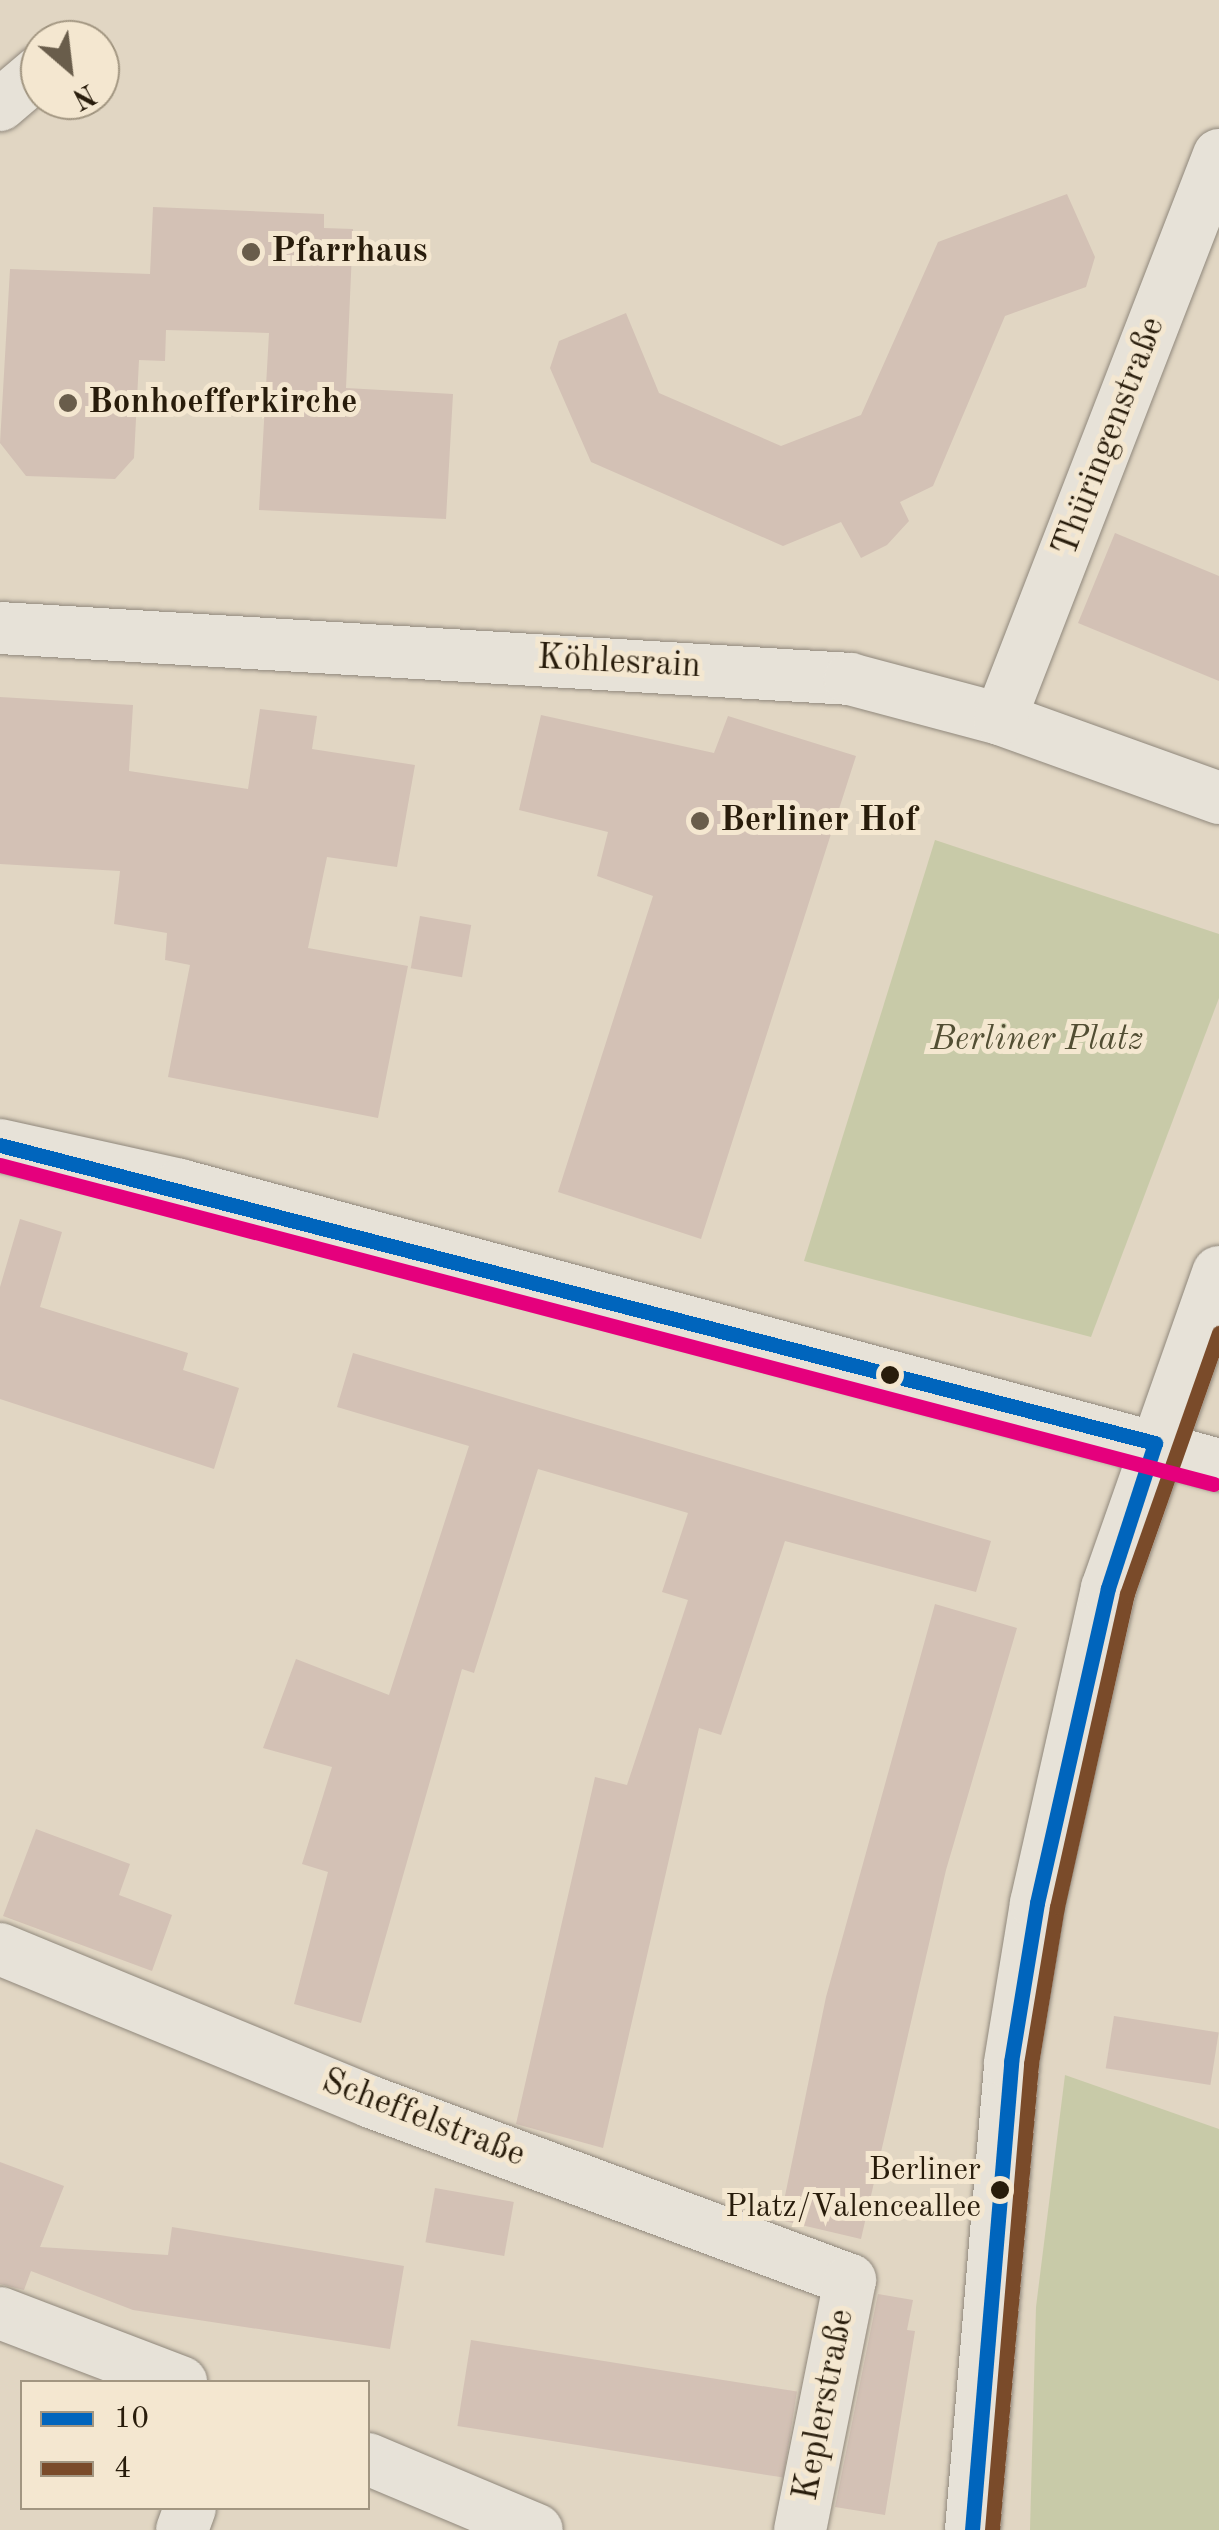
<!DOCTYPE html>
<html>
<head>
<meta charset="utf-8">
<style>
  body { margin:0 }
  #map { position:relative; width:1219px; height:2530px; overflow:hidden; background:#e1d6c3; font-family:"Old Standard TT",serif }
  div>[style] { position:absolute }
  .green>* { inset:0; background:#c8caa8 }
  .building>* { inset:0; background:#d3c1b5; transform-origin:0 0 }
  .roads { filter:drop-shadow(0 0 2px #90887c) drop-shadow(0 0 2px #90887c) }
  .street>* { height:52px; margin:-26px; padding:0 26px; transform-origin:26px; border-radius:26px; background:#e7e2d8 }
  .secondary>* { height:55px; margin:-27.5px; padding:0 27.5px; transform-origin:27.5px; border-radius:27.5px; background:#e7e2d8 }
  .bus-1>* { height:15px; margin:-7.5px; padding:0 7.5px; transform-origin:7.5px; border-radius:7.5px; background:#0065bd }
  .bus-2>* { height:15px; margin:-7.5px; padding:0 7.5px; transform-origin:7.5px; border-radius:7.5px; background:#7a4b2a }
  .bus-3>* { height:15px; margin:-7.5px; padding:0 7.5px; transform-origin:7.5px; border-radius:7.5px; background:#e5007d }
  .dots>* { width:28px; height:28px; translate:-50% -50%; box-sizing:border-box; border:5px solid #f4e7d0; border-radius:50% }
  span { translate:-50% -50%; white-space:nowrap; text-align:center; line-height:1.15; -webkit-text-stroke:10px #f4e7d0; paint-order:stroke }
  .bus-label { font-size:32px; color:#281c0b }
  .right { translate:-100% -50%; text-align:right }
  .poi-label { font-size:35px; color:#281c0b; font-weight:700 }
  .left { translate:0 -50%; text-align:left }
  .street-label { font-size:35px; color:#281c0b }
  .park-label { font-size:35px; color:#524e33; font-style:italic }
  .legend { position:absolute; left:20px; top:2380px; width:350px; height:130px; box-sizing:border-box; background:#f4e7d0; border:2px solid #a29681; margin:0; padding:12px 18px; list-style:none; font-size:30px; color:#281c0b }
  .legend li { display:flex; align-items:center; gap:20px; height:50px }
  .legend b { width:50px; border:2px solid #a29681 }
  .north { position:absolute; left:20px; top:20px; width:100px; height:100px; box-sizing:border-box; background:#f4e7d0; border:2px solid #a29681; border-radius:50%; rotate:152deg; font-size:28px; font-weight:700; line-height:40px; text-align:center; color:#281c0b }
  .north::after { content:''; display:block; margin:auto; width:35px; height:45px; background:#695d4b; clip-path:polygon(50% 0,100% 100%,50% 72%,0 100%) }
</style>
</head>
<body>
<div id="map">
  <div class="green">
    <div style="clip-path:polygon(935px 840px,1219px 934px,1219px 998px,1091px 1337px,804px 1261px)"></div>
    <div style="clip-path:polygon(1065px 2075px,1219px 2129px,1219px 2530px,1030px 2530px,1036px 2307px)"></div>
  </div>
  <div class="building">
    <div style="clip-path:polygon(1067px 194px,1095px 257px,1086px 287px,1005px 316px,933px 486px,900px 502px,909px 521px,887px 545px,861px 558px,841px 522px,783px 546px,591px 462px,550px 368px,559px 341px,626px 313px,659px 393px,781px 446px,861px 415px,938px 242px)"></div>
    <div style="clip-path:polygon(153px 207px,324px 214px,324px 228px,353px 229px,346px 388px,453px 394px,446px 519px,259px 510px,269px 333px,166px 330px,165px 361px,139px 360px,134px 458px,115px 479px,26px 476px,0 443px,10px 269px,150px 274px)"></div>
    <div style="clip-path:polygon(1115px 533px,1219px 576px,1219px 681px,1078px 623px)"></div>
    <div style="clip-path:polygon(0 697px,133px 705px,129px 771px,248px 789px,260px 709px,317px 716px,312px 749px,415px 765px,397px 867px,327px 857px,308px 948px,408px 966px,378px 1118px,168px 1077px,190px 965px,165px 960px,167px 933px,114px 924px,120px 871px,0 864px)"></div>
    <div style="clip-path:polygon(541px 715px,714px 753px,728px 716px,856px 756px,701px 1239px,558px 1192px,653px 896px,597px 876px,608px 832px,519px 810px)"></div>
    <div style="left:420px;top:916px;width:52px;height:53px;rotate:10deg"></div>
    <div style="clip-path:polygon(20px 1219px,62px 1232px,40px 1307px,188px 1353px,183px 1370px,239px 1388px,214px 1469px,0 1399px,0 1287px)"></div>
    <div style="clip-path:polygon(353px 1353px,991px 1541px,976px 1592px,785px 1541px,721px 1735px,699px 1728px,603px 2148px,516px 2124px,595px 1777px,627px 1785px,688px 1600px,662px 1592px,688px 1513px,538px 1469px,474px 1673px,462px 1669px,361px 2023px,294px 2004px,328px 1872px,302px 1864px,332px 1767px,263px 1748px,296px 1659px,389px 1695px,469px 1446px,337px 1407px)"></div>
    <div style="clip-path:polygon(935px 1604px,1017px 1628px,946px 1870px,861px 2239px,780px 2220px,826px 1997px)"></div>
    <div style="clip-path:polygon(36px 1829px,130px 1864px,119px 1895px,172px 1915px,152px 1971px,3px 1916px)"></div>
    <div style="left:1114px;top:2016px;width:106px;height:53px;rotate:9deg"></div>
    <div style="clip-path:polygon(0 2162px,64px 2186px,40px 2247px,168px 2255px,172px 2227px,404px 2266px,390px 2349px,133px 2310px,31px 2271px,24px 2290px,0 2284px)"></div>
    <div style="left:435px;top:2188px;width:80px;height:55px;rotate:10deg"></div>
    <div style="clip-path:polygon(878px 2294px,913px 2300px,907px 2330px,915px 2331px,885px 2515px,835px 2507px)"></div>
    <div style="left:471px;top:2340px;width:330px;height:87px;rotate:9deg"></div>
  </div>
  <div class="roads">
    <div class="street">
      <div style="left:0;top:105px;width:52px;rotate:-40.4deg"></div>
      <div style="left:0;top:628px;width:852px;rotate:3.43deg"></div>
      <div style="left:850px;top:679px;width:155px;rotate:14.9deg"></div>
      <div style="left:1000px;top:719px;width:233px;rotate:19.8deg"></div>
      <div style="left:1000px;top:719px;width:605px;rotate:-68.78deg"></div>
      <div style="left:0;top:1145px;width:184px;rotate:12.5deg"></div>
      <div style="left:180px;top:1185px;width:1076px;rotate:15.08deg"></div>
      <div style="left:0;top:1949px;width:401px;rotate:22.4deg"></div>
      <div style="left:371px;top:2102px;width:511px;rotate:20.39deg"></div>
      <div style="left:850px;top:2280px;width:255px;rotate:101.3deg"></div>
      <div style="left:0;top:2313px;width:194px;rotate:20.9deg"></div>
      <div style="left:368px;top:2459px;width:183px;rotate:22.8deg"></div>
      <div style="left:182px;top:2530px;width:23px;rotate:-70deg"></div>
    </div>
    <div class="secondary">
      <div style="left:972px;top:2530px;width:470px;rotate:-85.2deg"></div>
      <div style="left:1011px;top:2062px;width:161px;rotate:-80.7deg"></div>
      <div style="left:1037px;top:1903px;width:323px;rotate:-77.3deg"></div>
      <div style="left:1108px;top:1588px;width:334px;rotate:-70.6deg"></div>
    </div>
  </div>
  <div class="bus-1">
    <div style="left:0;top:1145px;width:1193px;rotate:14.47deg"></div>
    <div style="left:972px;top:2530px;width:470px;rotate:-85.2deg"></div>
    <div style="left:1011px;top:2062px;width:161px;rotate:-80.7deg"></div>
    <div style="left:1037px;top:1903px;width:323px;rotate:-77.3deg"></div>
    <div style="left:1108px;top:1588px;width:152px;rotate:-72deg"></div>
  </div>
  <div class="bus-2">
    <div style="left:992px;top:2530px;width:468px;rotate:-85.2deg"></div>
    <div style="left:1031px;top:2064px;width:159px;rotate:-80.6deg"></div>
    <div style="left:1057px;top:1907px;width:321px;rotate:-77.4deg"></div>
    <div style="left:1127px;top:1594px;width:277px;rotate:-70.6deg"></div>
  </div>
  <div class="bus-3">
    <div style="left:0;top:1165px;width:1255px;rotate:14.72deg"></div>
  </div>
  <div class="dots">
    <div style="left:251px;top:252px;background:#695d4b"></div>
    <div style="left:68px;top:403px;background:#695d4b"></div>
    <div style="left:700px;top:821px;background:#695d4b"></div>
    <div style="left:890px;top:1375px;background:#281c0b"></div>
    <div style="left:1000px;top:2190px;background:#281c0b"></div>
  </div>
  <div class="bus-label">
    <span class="right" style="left:981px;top:2190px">Berliner<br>Platz/Valenceallee</span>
  </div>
  <div class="poi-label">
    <span class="left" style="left:271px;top:252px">Pfarrhaus</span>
    <span class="left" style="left:88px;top:403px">Bonhoefferkirche</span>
    <span class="left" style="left:720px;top:821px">Berliner Hof</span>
  </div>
  <div class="street-label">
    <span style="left:1110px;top:437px;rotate:-69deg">Thüringenstraße</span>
    <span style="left:619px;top:663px;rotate:3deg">Köhlesrain</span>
    <span style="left:423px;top:2119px;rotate:21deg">Scheffelstraße</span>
    <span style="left:825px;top:2405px;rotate:-79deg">Keplerstraße</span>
  </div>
  <div class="park-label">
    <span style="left:1037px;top:1040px">Berliner Platz</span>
  </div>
  <ul class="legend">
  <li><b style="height:12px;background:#0065bd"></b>10</li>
  <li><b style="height:12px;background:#7a4b2a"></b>4</li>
  </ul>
  <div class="north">N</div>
</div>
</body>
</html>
